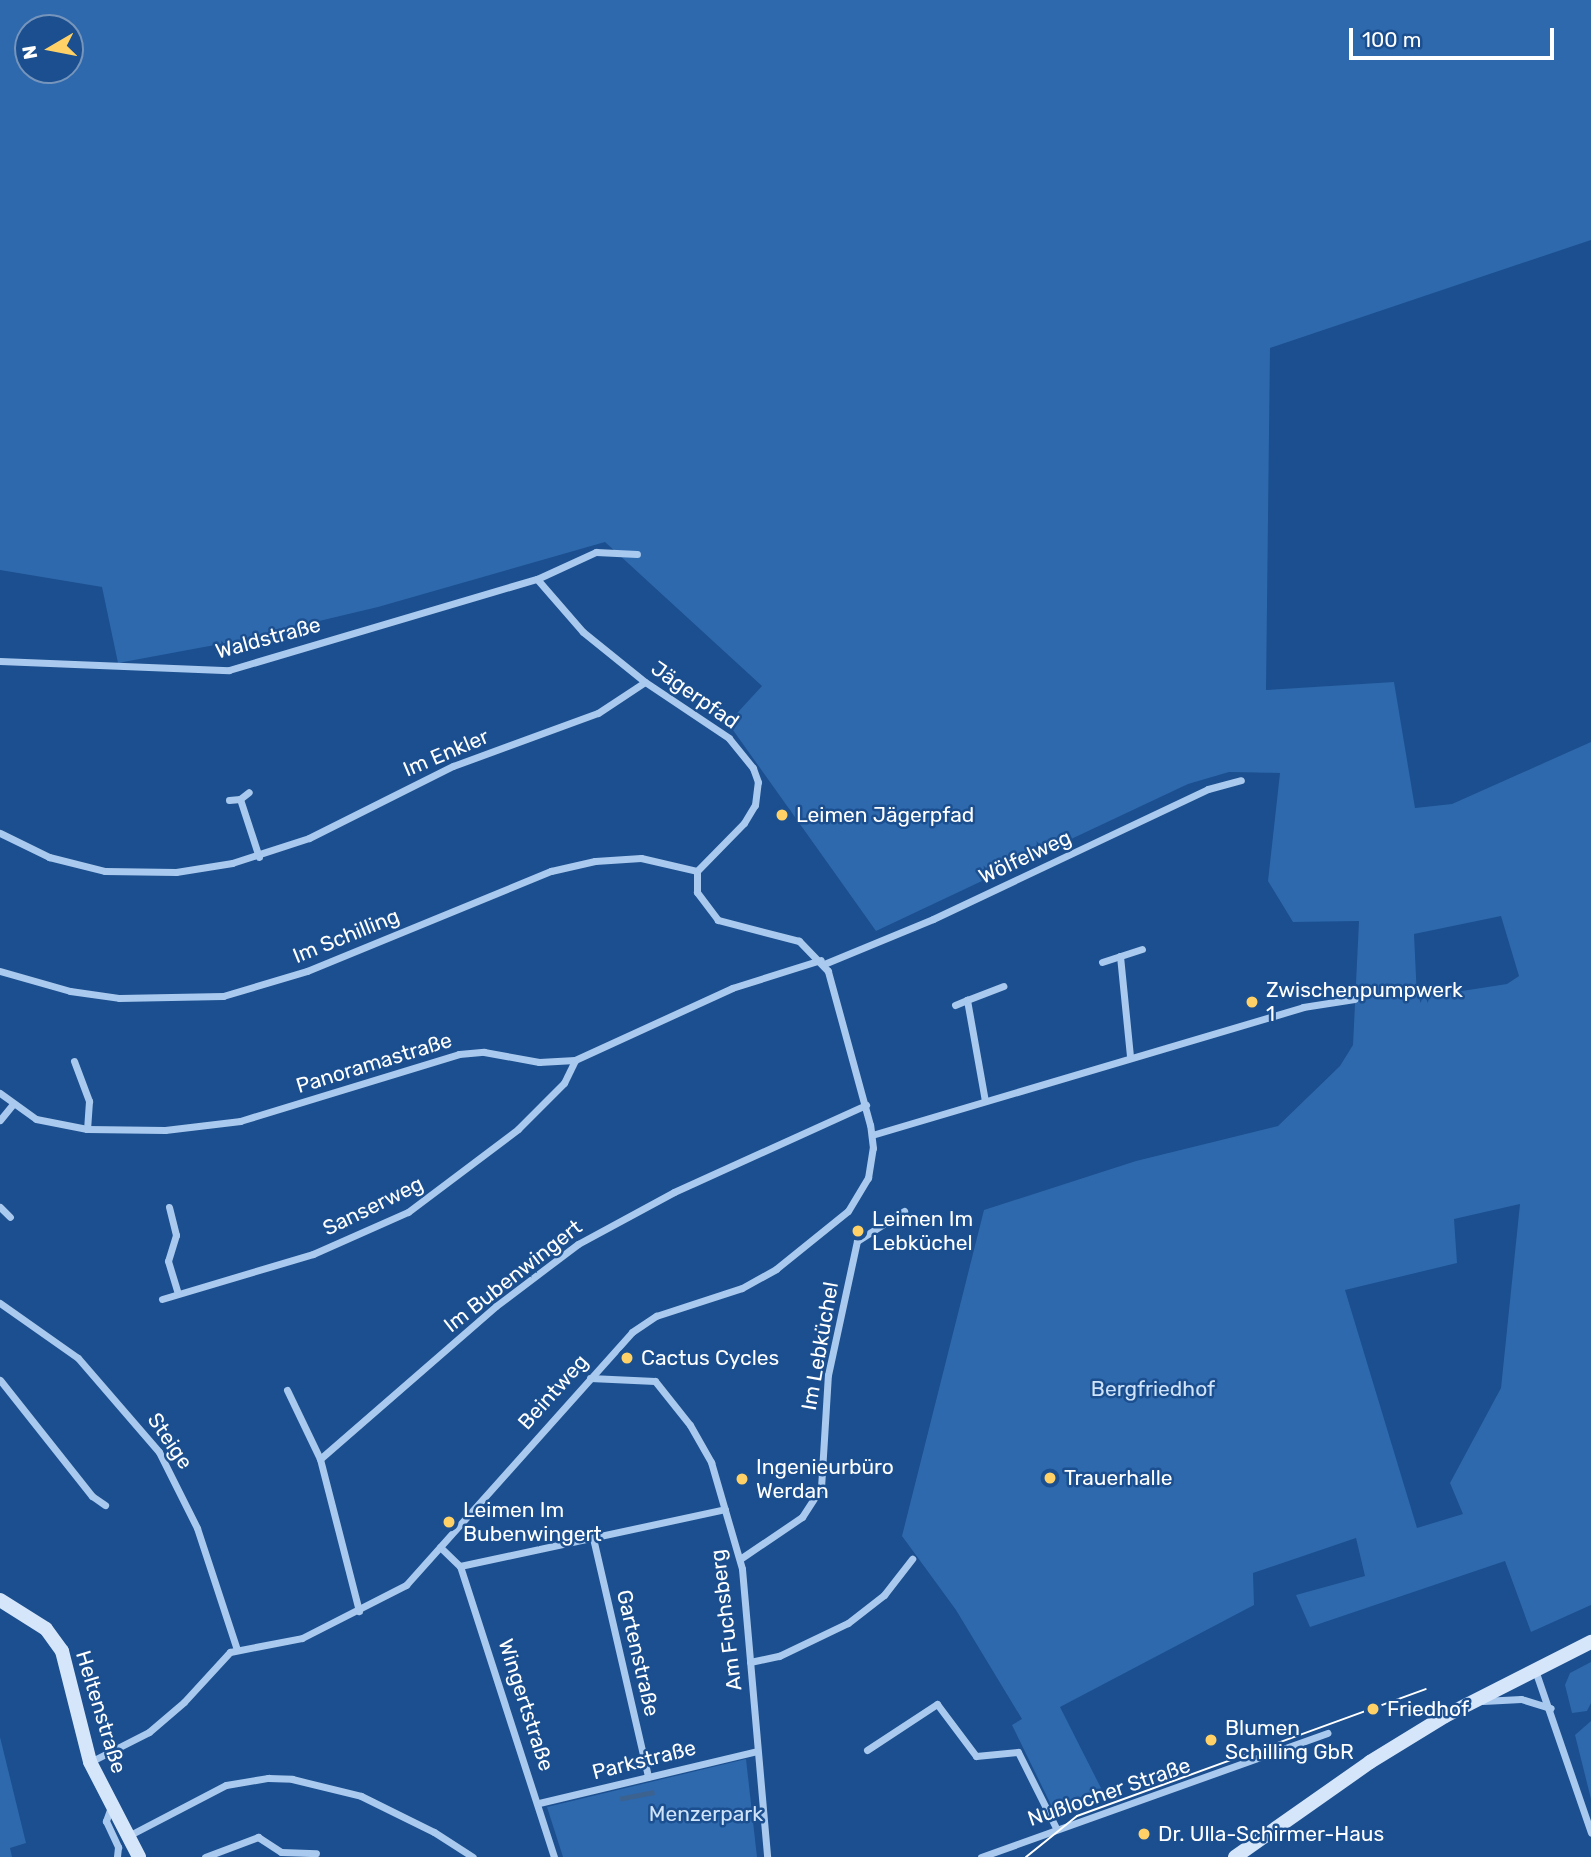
<!DOCTYPE html>
<html>
<head>
<meta charset="utf-8">
<style>
  body { margin:0 }
  #map { position:relative; width:1591px; height:1857px; overflow:hidden; background:#1b4f8f; font-family:Rubik,sans-serif }
  div>[style] { position:absolute }
  .green>* { inset:0; background:#2e69ad }
  .water>* { inset:0; background:#3c6290; transform-origin:0 0 }
  .street>* { height:7px; margin:-3.5px; padding:0 3.5px; transform-origin:3.5px; border-radius:3.5px; background:#a9c9ee }
  .secondary>* { height:14px; margin:-7px; padding:0 7px; transform-origin:7px; border-radius:7px; background:#d6e6fa }
  .tram>* { height:2px; margin:-1px; padding:0 1px; transform-origin:1px; border-radius:1px; background:#fff }
  .dots>* { width:19px; height:19px; translate:-50% -50%; box-sizing:border-box; border:4px solid #1b4f8f; border-radius:50% }
  span { translate:-50% -50%; white-space:nowrap; text-align:center; line-height:1.15; -webkit-text-stroke:5px #1b4f8f; paint-order:stroke }
  .street-label { font-size:21px; color:#fff }
  .poi-label { font-size:21px; color:#fff }
  .left { translate:0 -50%; text-align:left }
  .park-label { font-size:21px; color:#cfe3fa }
  .north { position:absolute; left:14px; top:14px; width:70px; height:70px; box-sizing:border-box; background:#1b4f8f; border:2px solid #7695bc; border-radius:50%; rotate:260deg; font-size:19px; font-weight:700; line-height:28px; text-align:center; color:#fff }
  .north::after { content:''; display:block; margin:auto; width:24px; height:32px; background:#ffd166; clip-path:polygon(50% 0,100% 100%,50% 72%,0 100%) }
  .scale { position:absolute; left:1349px; top:28px; width:205px; height:32px; box-sizing:border-box; border:4px solid #fff; border-top:0; padding-left:9px; font-size:21px; line-height:24px; white-space:nowrap; color:#fff; -webkit-text-stroke:5px #1b4f8f; paint-order:stroke }
</style>
</head>
<body>
<div id="map">
  <div class="green">
    <div style="clip-path:polygon(evenodd,0 0,1591px 0,1591px 240px,1270px 348px,1266px 690px,1394px 682px,1415px 808px,1452px 804px,1591px 742px,1591px 1605px,1531px 1632px,1505px 1561px,1310px 1627px,1296px 1595px,1365px 1576px,1356px 1538px,1253px 1573px,1254px 1605px,1060px 1707px,1104px 1794px,1055px 1813px,1012px 1725px,1022px 1719px,956px 1610px,902px 1536px,984px 1210px,1136px 1161px,1278px 1126px,1340px 1066px,1353px 1045px,1359px 921px,1293px 922px,1268px 881px,1280px 773px,1229px 772px,1188px 784px,876px 931px,728px 723px,762px 686px,605px 542px,378px 607px,231px 642px,118px 663px,102px 587px,0 570px,0 0,28px 28px,70px 28px,70px 70px,28px 70px,28px 28px,0 0,1501px 916px,1519px 976px,1507px 984px,1417px 998px,1414px 934px,1501px 916px,0 0,1520px 1204px,1501px 1388px,1450px 1483px,1463px 1514px,1417px 1528px,1345px 1290px,1457px 1263px,1454px 1219px,1520px 1204px)"></div>
    <div style="clip-path:polygon(1591px 1662px,1591px 1703px,1587px 1711px,1572px 1713px,1565px 1685px,1570px 1673px)"></div>
    <div style="clip-path:polygon(1591px 1721px,1591px 1799px,1575px 1735px)"></div>
    <div style="clip-path:polygon(0 1737px,26px 1843px,10px 1848px,12px 1857px,0 1857px)"></div>
    <div style="clip-path:polygon(746px 1759px,757px 1857px,563px 1857px,547px 1807px)"></div>
  </div>
  <div class="water">
    <div style="left:654px;top:1790px;width:5px;height:35px;rotate:79deg"></div>
  </div>
  <div class="street">
    <div style="left:0;top:661px;width:229px;rotate:2.3deg"></div>
    <div style="left:229px;top:670px;width:321px;rotate:-16.5deg"></div>
    <div style="left:537px;top:579px;width:65px;rotate:-24.6deg"></div>
    <div style="left:596px;top:552px;width:41px;rotate:2.8deg"></div>
    <div style="left:240px;top:799px;width:11px;rotate:-38deg"></div>
    <div style="left:229px;top:800px;width:11px;rotate:-5deg"></div>
    <div style="left:240px;top:799px;width:61px;rotate:71.9deg"></div>
    <div style="left:0;top:833px;width:55px;rotate:26.1deg"></div>
    <div style="left:49px;top:857px;width:58px;rotate:14deg"></div>
    <div style="left:105px;top:871px;width:71px;rotate:0.8deg"></div>
    <div style="left:176px;top:872px;width:57px;rotate:-9.1deg"></div>
    <div style="left:232px;top:863px;width:81px;rotate:-18deg"></div>
    <div style="left:309px;top:838px;width:161px;rotate:-26.6deg"></div>
    <div style="left:453px;top:766px;width:154px;rotate:-20.1deg"></div>
    <div style="left:598px;top:713px;width:56px;rotate:-33.4deg"></div>
    <div style="left:1120px;top:956px;width:100px;rotate:84.3deg"></div>
    <div style="left:1102px;top:962px;width:42px;rotate:-18deg"></div>
    <div style="left:824px;top:964px;width:118px;rotate:-22.4deg"></div>
    <div style="left:933px;top:919px;width:304px;rotate:-25.3deg"></div>
    <div style="left:1208px;top:789px;width:34px;rotate:-15deg"></div>
    <div style="left:0;top:971px;width:73px;rotate:15.9deg"></div>
    <div style="left:70px;top:991px;width:49px;rotate:8.1deg"></div>
    <div style="left:119px;top:998px;width:104px;rotate:-1.1deg"></div>
    <div style="left:223px;top:996px;width:88px;rotate:-16.6deg"></div>
    <div style="left:307px;top:971px;width:264px;rotate:-22.3deg"></div>
    <div style="left:551px;top:871px;width:45px;rotate:-12.8deg"></div>
    <div style="left:595px;top:861px;width:46px;rotate:-3.7deg"></div>
    <div style="left:641px;top:858px;width:57px;rotate:13.1deg"></div>
    <div style="left:955px;top:1005px;width:13px;rotate:-23deg"></div>
    <div style="left:74px;top:1061px;width:43px;rotate:69.4deg"></div>
    <div style="left:89px;top:1101px;width:28px;rotate:94deg"></div>
    <div style="left:0;top:1093px;width:44px;rotate:35.8deg"></div>
    <div style="left:36px;top:1119px;width:52px;rotate:11.1deg"></div>
    <div style="left:87px;top:1129px;width:78px;rotate:0.7deg"></div>
    <div style="left:165px;top:1130px;width:76px;rotate:-6.8deg"></div>
    <div style="left:240px;top:1121px;width:229px;rotate:-17deg"></div>
    <div style="left:459px;top:1054px;width:25px;rotate:-5deg"></div>
    <div style="left:484px;top:1052px;width:56px;rotate:10.3deg"></div>
    <div style="left:539px;top:1062px;width:36px;rotate:-3deg"></div>
    <div style="left:575px;top:1060px;width:173px;rotate:-24.6deg"></div>
    <div style="left:732px;top:988px;width:93px;rotate:-17.5deg"></div>
    <div style="left:985px;top:1101px;width:103px;rotate:-100.1deg"></div>
    <div style="left:967px;top:1000px;width:39px;rotate:-21deg"></div>
    <div style="left:0;top:1120px;width:21px;rotate:-51deg"></div>
    <div style="left:872px;top:1135px;width:450px;rotate:-16.5deg"></div>
    <div style="left:1303px;top:1007px;width:52px;rotate:-8.9deg"></div>
    <div style="left:0;top:1207px;width:14px;rotate:45deg"></div>
    <div style="left:169px;top:1207px;width:29px;rotate:76deg"></div>
    <div style="left:176px;top:1235px;width:27px;rotate:107deg"></div>
    <div style="left:168px;top:1261px;width:34px;rotate:73deg"></div>
    <div style="left:162px;top:1299px;width:158px;rotate:-16.6deg"></div>
    <div style="left:313px;top:1254px;width:104px;rotate:-23.9deg"></div>
    <div style="left:408px;top:1212px;width:138px;rotate:-37deg"></div>
    <div style="left:518px;top:1129px;width:65px;rotate:-45deg"></div>
    <div style="left:564px;top:1083px;width:25px;rotate:-64deg"></div>
    <div style="left:0;top:1303px;width:95px;rotate:35.2deg"></div>
    <div style="left:78px;top:1358px;width:124px;rotate:49.2deg"></div>
    <div style="left:159px;top:1452px;width:85px;rotate:63.4deg"></div>
    <div style="left:197px;top:1528px;width:128px;rotate:71.8deg"></div>
    <div style="left:590px;top:1378px;width:65px;rotate:2.6deg"></div>
    <div style="left:655px;top:1381px;width:56px;rotate:51.5deg"></div>
    <div style="left:690px;top:1425px;width:43px;rotate:60.4deg"></div>
    <div style="left:711px;top:1462px;width:111px;rotate:73.8deg"></div>
    <div style="left:742px;top:1569px;width:289px;rotate:85deg"></div>
    <div style="left:0;top:1380px;width:148px;rotate:51.6deg"></div>
    <div style="left:92px;top:1496px;width:16px;rotate:35deg"></div>
    <div style="left:287px;top:1390px;width:76px;rotate:64.4deg"></div>
    <div style="left:320px;top:1459px;width:233px;rotate:-41deg"></div>
    <div style="left:496px;top:1306px;width:103px;rotate:-37.1deg"></div>
    <div style="left:578px;top:1244px;width:109px;rotate:-28.4deg"></div>
    <div style="left:674px;top:1192px;width:211px;rotate:-24.4deg"></div>
    <div style="left:320px;top:1459px;width:157px;rotate:75.6deg"></div>
    <div style="left:593px;top:1538px;width:245px;rotate:77deg"></div>
    <div style="left:440px;top:1547px;width:28px;rotate:44deg"></div>
    <div style="left:460px;top:1566px;width:271px;rotate:-12.1deg"></div>
    <div style="left:740px;top:1559px;width:75px;rotate:-34.1deg"></div>
    <div style="left:802px;top:1517px;width:35px;rotate:-57deg"></div>
    <div style="left:821px;top:1488px;width:113px;rotate:-86.5deg"></div>
    <div style="left:828px;top:1375px;width:137px;rotate:-77.8deg"></div>
    <div style="left:857px;top:1241px;width:56px;rotate:-32.6deg"></div>
    <div style="left:460px;top:1566px;width:306px;rotate:72.1deg"></div>
    <div style="left:750px;top:1662px;width:30px;rotate:-12deg"></div>
    <div style="left:779px;top:1656px;width:76px;rotate:-25.6deg"></div>
    <div style="left:848px;top:1623px;width:46px;rotate:-37.9deg"></div>
    <div style="left:884px;top:1595px;width:46px;rotate:-52.1deg"></div>
    <div style="left:1535px;top:1670px;width:172px;rotate:71deg"></div>
    <div style="left:1483px;top:1701px;width:38px;rotate:-3deg"></div>
    <div style="left:1521px;top:1699px;width:31px;rotate:17deg"></div>
    <div style="left:867px;top:1750px;width:84px;rotate:-33.3deg"></div>
    <div style="left:937px;top:1704px;width:65px;rotate:53.1deg"></div>
    <div style="left:976px;top:1756px;width:42px;rotate:-5.4deg"></div>
    <div style="left:1018px;top:1752px;width:85px;rotate:63.4deg"></div>
    <div style="left:90px;top:1762px;width:66px;rotate:-27deg"></div>
    <div style="left:149px;top:1732px;width:46px;rotate:-40.6deg"></div>
    <div style="left:184px;top:1702px;width:68px;rotate:-47.4deg"></div>
    <div style="left:230px;top:1652px;width:73px;rotate:-11deg"></div>
    <div style="left:302px;top:1638px;width:117px;rotate:-27deg"></div>
    <div style="left:406px;top:1585px;width:339px;rotate:-48.2deg"></div>
    <div style="left:632px;top:1332px;width:29px;rotate:-34deg"></div>
    <div style="left:656px;top:1316px;width:90px;rotate:-18deg"></div>
    <div style="left:742px;top:1288px;width:39px;rotate:-29deg"></div>
    <div style="left:776px;top:1269px;width:92px;rotate:-38.9deg"></div>
    <div style="left:848px;top:1211px;width:39px;rotate:-59deg"></div>
    <div style="left:868px;top:1178px;width:30px;rotate:-81deg"></div>
    <div style="left:873px;top:1148px;width:23px;rotate:-97deg"></div>
    <div style="left:870px;top:1125px;width:160px;rotate:-105.3deg"></div>
    <div style="left:828px;top:971px;width:42px;rotate:-134deg"></div>
    <div style="left:799px;top:941px;width:84px;rotate:-165.5deg"></div>
    <div style="left:718px;top:920px;width:35px;rotate:-127deg"></div>
    <div style="left:697px;top:892px;width:21px;rotate:-90deg"></div>
    <div style="left:697px;top:871px;width:67px;rotate:-45.6deg"></div>
    <div style="left:744px;top:823px;width:21px;rotate:-59deg"></div>
    <div style="left:755px;top:805px;width:23px;rotate:-83deg"></div>
    <div style="left:758px;top:782px;width:15px;rotate:-110deg"></div>
    <div style="left:753px;top:768px;width:38px;rotate:-129deg"></div>
    <div style="left:729px;top:738px;width:101px;rotate:-146.3deg"></div>
    <div style="left:645px;top:682px;width:80px;rotate:-141.1deg"></div>
    <div style="left:583px;top:632px;width:70px;rotate:-131deg"></div>
    <div style="left:539px;top:1803px;width:224px;rotate:-13.4deg"></div>
    <div style="left:111px;top:1807px;width:15px;rotate:110deg"></div>
    <div style="left:106px;top:1821px;width:29px;rotate:65deg"></div>
    <div style="left:118px;top:1847px;width:10px;rotate:96deg"></div>
    <div style="left:128px;top:1836px;width:110px;rotate:-27.5deg"></div>
    <div style="left:226px;top:1785px;width:43px;rotate:-9.5deg"></div>
    <div style="left:268px;top:1778px;width:24px;rotate:2deg"></div>
    <div style="left:292px;top:1779px;width:71px;rotate:13.8deg"></div>
    <div style="left:361px;top:1796px;width:81px;rotate:26.3deg"></div>
    <div style="left:434px;top:1832px;width:46px;rotate:32.7deg"></div>
    <div style="left:205px;top:1857px;width:57px;rotate:-20.7deg"></div>
    <div style="left:258px;top:1837px;width:27px;rotate:33deg"></div>
    <div style="left:281px;top:1852px;width:35px;rotate:2deg"></div>
    <div style="left:981px;top:1857px;width:368px;rotate:-19.7deg"></div>
  </div>
  <div class="secondary">
    <div style="left:0;top:1600px;width:54px;rotate:32.2deg"></div>
    <div style="left:46px;top:1629px;width:27px;rotate:54deg"></div>
    <div style="left:62px;top:1651px;width:114px;rotate:75.8deg"></div>
    <div style="left:90px;top:1762px;width:107px;rotate:62.7deg"></div>
    <div style="left:1235px;top:1857px;width:165px;rotate:-35.1deg"></div>
    <div style="left:1370px;top:1762px;width:88px;rotate:-31.5deg"></div>
    <div style="left:1445px;top:1716px;width:164px;rotate:-26.9deg"></div>
  </div>
  <div class="tram">
    <div style="left:1026px;top:1857px;width:65px;rotate:-38.8deg"></div>
    <div style="left:1077px;top:1816px;width:371px;rotate:-20deg"></div>
  </div>
  <div class="dots">
    <div style="left:782px;top:815px;background:#ffd166"></div>
    <div style="left:1252px;top:1002px;background:#ffd166"></div>
    <div style="left:858px;top:1231px;background:#ffd166"></div>
    <div style="left:627px;top:1358px;background:#ffd166"></div>
    <div style="left:1050px;top:1478px;background:#ffd166"></div>
    <div style="left:742px;top:1479px;background:#ffd166"></div>
    <div style="left:449px;top:1522px;background:#ffd166"></div>
    <div style="left:1373px;top:1709px;background:#ffd166"></div>
    <div style="left:1211px;top:1740px;background:#ffd166"></div>
    <div style="left:1144px;top:1834px;background:#ffd166"></div>
  </div>
  <div class="street-label">
    <span style="left:268px;top:638px;rotate:-15deg">Waldstraße</span>
    <span style="left:695px;top:695px;rotate:35deg">Jägerpfad</span>
    <span style="left:446px;top:753px;rotate:-23deg">Im Enkler</span>
    <span style="left:1025px;top:857px;rotate:-25deg">Wölfelweg</span>
    <span style="left:346px;top:936px;rotate:-22deg">Im Schilling</span>
    <span style="left:374px;top:1063px;rotate:-17deg">Panoramastraße</span>
    <span style="left:373px;top:1206px;rotate:-26deg">Sanserweg</span>
    <span style="left:513px;top:1276px;rotate:-38deg">Im Bubenwingert</span>
    <span style="left:820px;top:1346px;rotate:-80deg">Im Lebküchel</span>
    <span style="left:553px;top:1392px;rotate:-48deg">Beintweg</span>
    <span style="left:170px;top:1441px;rotate:56deg">Steige</span>
    <span style="left:726px;top:1620px;rotate:-97deg">Am Fuchsberg</span>
    <span style="left:638px;top:1653px;rotate:77deg">Gartenstraße</span>
    <span style="left:526px;top:1705px;rotate:72deg">Wingertstraße</span>
    <span style="left:101px;top:1712px;rotate:73deg">Heltenstraße</span>
    <span style="left:644px;top:1760px;rotate:-14deg">Parkstraße</span>
    <span style="left:1109px;top:1792px;rotate:-19deg">Nußlocher Straße</span>
  </div>
  <div class="poi-label">
    <span class="left" style="left:796px;top:815px">Leimen Jägerpfad</span>
    <span class="left" style="left:1266px;top:1002px">Zwischenpumpwerk<br>1</span>
    <span class="left" style="left:872px;top:1231px">Leimen Im<br>Lebküchel</span>
    <span class="left" style="left:641px;top:1358px">Cactus Cycles</span>
    <span class="left" style="left:756px;top:1479px">Ingenieurbüro<br>Werdan</span>
    <span class="left" style="left:1064px;top:1478px">Trauerhalle</span>
    <span class="left" style="left:463px;top:1522px">Leimen Im<br>Bubenwingert</span>
    <span class="left" style="left:1387px;top:1709px">Friedhof</span>
    <span class="left" style="left:1225px;top:1740px">Blumen<br>Schilling GbR</span>
    <span class="left" style="left:1158px;top:1834px">Dr. Ulla-Schirmer-Haus</span>
  </div>
  <div class="park-label">
    <span style="left:1153px;top:1389px">Bergfriedhof</span>
    <span style="left:706px;top:1814px">Menzerpark</span>
  </div>
  <div class="north">N</div>
  <div class="scale">100 m</div>
</div>
</body>
</html>
